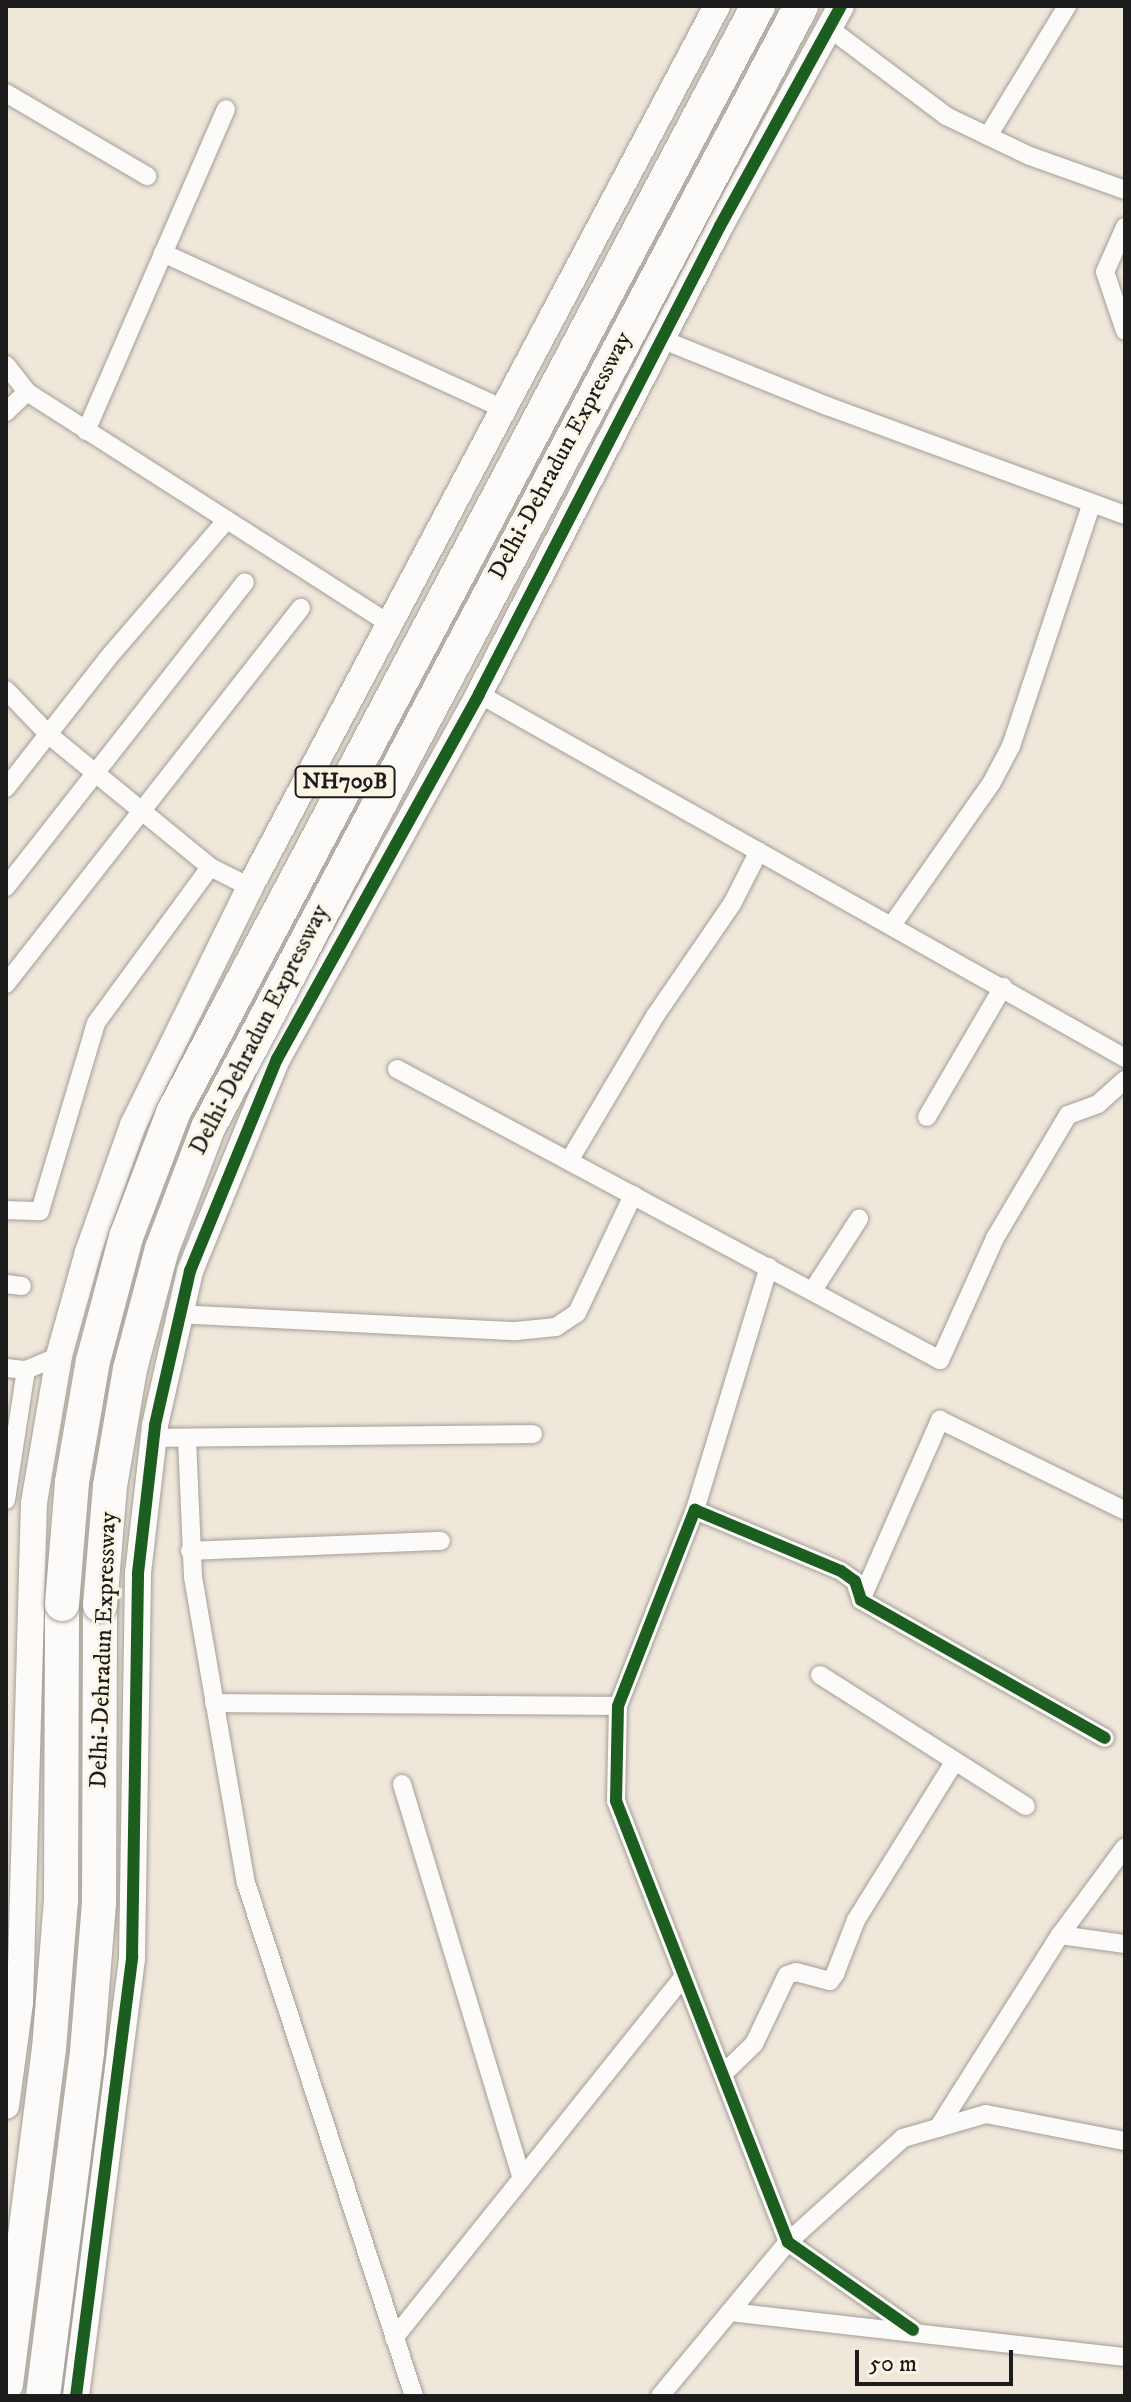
<!DOCTYPE html>
<html>
<head>
<meta charset="utf-8">
<style>
  body { margin:0 }
  #map { position:relative; width:1131px; height:2402px; overflow:hidden; background:#efe7da; font-family:"IM FELL DW Pica",serif }
  div>[style] { position:absolute }
  .roads { filter:drop-shadow(0 0 2px #a39e97) drop-shadow(0 0 2px #a39e97) }
  .street>* { height:18px; margin:-9px; padding:0 9px; transform-origin:9px; border-radius:9px; background:#fdfbf9 }
  .secondary>* { height:26px; margin:-13px; padding:0 13px; transform-origin:13px; border-radius:13px; background:#fdfbf9 }
  .highway>* { height:34px; margin:-17px; padding:0 17px; transform-origin:17px; border-radius:17px; background:#fdfbf9 }
  .bridges { filter:drop-shadow(0 0 2px #a39e97) drop-shadow(0 0 2px #a39e97) }
  .highway-bridge>* { height:34px; margin:-17px; padding:0 17px; transform-origin:17px; border-radius:17px; background:#fdfbf9 }
  .cycleway>* { height:12px; margin:-6px; padding:0 6px; transform-origin:6px; border-radius:6px; background:#1b5e20 }
  span { translate:-50% -50%; white-space:nowrap; text-align:center; line-height:1.15; -webkit-text-stroke:6px #fcf5e5; paint-order:stroke }
  .shield-label span { padding:2px 6px; background:#fcf5e5; border:2px solid; border-radius:6px; -webkit-text-stroke-width:0 }
  .shield-label { font-size:22px; color:#1c1c1c; font-weight:700 }
  .street-label { font-size:24px; color:#1c1c1c }
  .frame { position:absolute; inset:0; border:8px solid #1c1c1c; pointer-events:none }
  .scale { position:absolute; left:855px; top:2350px; width:158px; height:36px; box-sizing:border-box; border:4px solid #1c1c1c; border-top:0; padding-left:10px; font-size:24px; line-height:28px; white-space:nowrap; color:#1c1c1c; -webkit-text-stroke:6px #fcf5e5; paint-order:stroke }
</style>
</head>
<body>
<div id="map">
  <div class="roads">
    <div class="street">
      <div style="left:829px;top:28px;width:146px;rotate:36.9deg"></div>
      <div style="left:946px;top:116px;width:93px;rotate:25.5deg"></div>
      <div style="left:1030px;top:156px;width:101px;rotate:19.7deg"></div>
      <div style="left:6px;top:93px;width:164px;rotate:30.5deg"></div>
      <div style="left:988px;top:136px;width:152px;rotate:-58.7deg"></div>
      <div style="left:1125px;top:227px;width:49px;rotate:114deg"></div>
      <div style="left:1105px;top:272px;width:62px;rotate:71.3deg"></div>
      <div style="left:163px;top:253px;width:372px;rotate:24.6deg"></div>
      <div style="left:661px;top:339px;width:179px;rotate:22deg"></div>
      <div style="left:827px;top:406px;width:317px;rotate:20.1deg"></div>
      <div style="left:6px;top:365px;width:34px;rotate:52deg"></div>
      <div style="left:27px;top:392px;width:431px;rotate:32.6deg"></div>
      <div style="left:6px;top:412px;width:29px;rotate:-44deg"></div>
      <div style="left:86px;top:431px;width:351px;rotate:-66.5deg"></div>
      <div style="left:6px;top:690px;width:62px;rotate:46.3deg"></div>
      <div style="left:49px;top:735px;width:208px;rotate:39.3deg"></div>
      <div style="left:210px;top:867px;width:45px;rotate:26.6deg"></div>
      <div style="left:479px;top:694px;width:741px;rotate:29.4deg"></div>
      <div style="left:6px;top:788px;width:164px;rotate:-51.9deg"></div>
      <div style="left:107px;top:659px;width:181px;rotate:-49.3deg"></div>
      <div style="left:6px;top:887px;width:387px;rotate:-51.9deg"></div>
      <div style="left:892px;top:925px;width:174px;rotate:-55deg"></div>
      <div style="left:992px;top:782px;width:41px;rotate:-62.2deg"></div>
      <div style="left:1011px;top:746px;width:256px;rotate:-71.6deg"></div>
      <div style="left:6px;top:984px;width:478px;rotate:-51.9deg"></div>
      <div style="left:397px;top:1069px;width:616px;rotate:28.19deg"></div>
      <div style="left:940px;top:1360px;width:134px;rotate:-65.7deg"></div>
      <div style="left:995px;top:1238px;width:143px;rotate:-59.3deg"></div>
      <div style="left:1068px;top:1115px;width:32px;rotate:-20deg"></div>
      <div style="left:1098px;top:1104px;width:36px;rotate:-42deg"></div>
      <div style="left:927px;top:1117px;width:151px;rotate:-59.7deg"></div>
      <div style="left:569px;top:1161px;width:169px;rotate:-59.3deg"></div>
      <div style="left:655px;top:1016px;width:136px;rotate:-55.5deg"></div>
      <div style="left:732px;top:904px;width:59px;rotate:-63deg"></div>
      <div style="left:6px;top:1210px;width:34px;rotate:2deg"></div>
      <div style="left:40px;top:1211px;width:196px;rotate:-73.4deg"></div>
      <div style="left:96px;top:1023px;width:193px;rotate:-53.8deg"></div>
      <div style="left:6px;top:1284px;width:16px;rotate:7deg"></div>
      <div style="left:813px;top:1290px;width:85px;rotate:-57.1deg"></div>
      <div style="left:176px;top:1314px;width:340px;rotate:2.9deg"></div>
      <div style="left:516px;top:1331px;width:40px;rotate:-5.7deg"></div>
      <div style="left:556px;top:1327px;width:25px;rotate:-34deg"></div>
      <div style="left:577px;top:1313px;width:131px;rotate:-64.6deg"></div>
      <div style="left:6px;top:1368px;width:20px;rotate:6deg"></div>
      <div style="left:26px;top:1370px;width:36px;rotate:-23deg"></div>
      <div style="left:154px;top:1438px;width:379px;rotate:-0.6deg"></div>
      <div style="left:187px;top:1439px;width:138px;rotate:87.5deg"></div>
      <div style="left:193px;top:1577px;width:311px;rotate:80.2deg"></div>
      <div style="left:246px;top:1883px;width:540px;rotate:71.87deg"></div>
      <div style="left:6px;top:1500px;width:132px;rotate:-81.3deg"></div>
      <div style="left:695px;top:1510px;width:254px;rotate:-73.1deg"></div>
      <div style="left:190px;top:1551px;width:251px;rotate:-2.3deg"></div>
      <div style="left:861px;top:1600px;width:197px;rotate:-66.3deg"></div>
      <div style="left:940px;top:1420px;width:205px;rotate:26.1deg"></div>
      <div style="left:820px;top:1675px;width:244px;rotate:32.5deg"></div>
      <div style="left:214px;top:1703px;width:404px;rotate:0.4deg"></div>
      <div style="left:402px;top:1784px;width:412px;rotate:73.1deg"></div>
      <div style="left:1060px;top:1935px;width:109px;rotate:-53.5deg"></div>
      <div style="left:723px;top:2074px;width:43px;rotate:-44.1deg"></div>
      <div style="left:754px;top:2044px;width:76px;rotate:-64.4deg"></div>
      <div style="left:787px;top:1975px;width:9px;rotate:-18deg"></div>
      <div style="left:796px;top:1972px;width:35px;rotate:15deg"></div>
      <div style="left:830px;top:1981px;width:9px;rotate:-54deg"></div>
      <div style="left:835px;top:1974px;width:58px;rotate:-68.7deg"></div>
      <div style="left:856px;top:1920px;width:187px;rotate:-58.1deg"></div>
      <div style="left:938px;top:2128px;width:228px;rotate:-57.7deg"></div>
      <div style="left:1060px;top:1935px;width:66px;rotate:7.9deg"></div>
      <div style="left:730px;top:2312px;width:398px;rotate:6.5deg"></div>
      <div style="left:913px;top:2330px;width:153px;rotate:-144.9deg"></div>
      <div style="left:788px;top:2242px;width:473px;rotate:-111.3deg"></div>
      <div style="left:616px;top:1801px;width:95px;rotate:-88.8deg"></div>
      <div style="left:618px;top:1706px;width:211px;rotate:-68.6deg"></div>
      <div style="left:695px;top:1510px;width:158px;rotate:22.7deg"></div>
      <div style="left:841px;top:1571px;width:17px;rotate:36deg"></div>
      <div style="left:855px;top:1581px;width:20px;rotate:72deg"></div>
      <div style="left:861px;top:1600px;width:280px;rotate:29.5deg"></div>
      <div style="left:394px;top:2338px;width:464px;rotate:-51.3deg"></div>
      <div style="left:660px;top:2396px;width:200px;rotate:-50.3deg"></div>
      <div style="left:788px;top:2242px;width:155px;rotate:-42.1deg"></div>
      <div style="left:903px;top:2138px;width:86px;rotate:-16.1deg"></div>
      <div style="left:986px;top:2114px;width:142px;rotate:11deg"></div>
    </div>
    <div class="secondary">
      <div style="left:6px;top:2106px;width:104px;rotate:-82.3deg"></div>
      <div style="left:20px;top:2003px;width:500px;rotate:-88.4deg"></div>
      <div style="left:34px;top:1503px;width:149px;rotate:-80.3deg"></div>
      <div style="left:59px;top:1356px;width:108px;rotate:-74.4deg"></div>
      <div style="left:88px;top:1252px;width:135px;rotate:-70.5deg"></div>
      <div style="left:133px;top:1125px;width:265px;rotate:-63.8deg"></div>
      <div style="left:250px;top:887px;width:997px;rotate:-62.07deg"></div>
      <div style="left:76px;top:2396px;width:442px;rotate:-82.7deg"></div>
      <div style="left:132px;top:1958px;width:385px;rotate:-89.1deg"></div>
      <div style="left:138px;top:1573px;width:149px;rotate:-83.4deg"></div>
      <div style="left:155px;top:1425px;width:158px;rotate:-77.2deg"></div>
      <div style="left:190px;top:1271px;width:229px;rotate:-67.7deg"></div>
      <div style="left:277px;top:1059px;width:417px;rotate:-61deg"></div>
      <div style="left:479px;top:694px;width:526px;rotate:-62.75deg"></div>
      <div style="left:720px;top:226px;width:251px;rotate:-61.2deg"></div>
    </div>
    <div class="highway">
      <div style="left:6px;top:2384px;width:338px;rotate:-82.7deg"></div>
      <div style="left:49px;top:2049px;width:148px;rotate:-85.4deg"></div>
      <div style="left:61px;top:1901px;width:297px;rotate:-89.8deg"></div>
      <div style="left:43px;top:2396px;width:347px;rotate:-82.7deg"></div>
      <div style="left:87px;top:2052px;width:149px;rotate:-85.4deg"></div>
      <div style="left:99px;top:1903px;width:298px;rotate:-89.8deg"></div>
    </div>
  </div>
  <div class="bridges">
    <div class="highway-bridge">
      <div style="left:62px;top:1604px;width:122px;rotate:-85.3deg"></div>
      <div style="left:72px;top:1482px;width:123px;rotate:-80.2deg"></div>
      <div style="left:93px;top:1361px;width:128px;rotate:-75.1deg"></div>
      <div style="left:126px;top:1237px;width:133px;rotate:-69.2deg"></div>
      <div style="left:173px;top:1113px;width:1252px;rotate:-62.15deg"></div>
      <div style="left:100px;top:1605px;width:119px;rotate:-85.2deg"></div>
      <div style="left:110px;top:1486px;width:119px;rotate:-80.3deg"></div>
      <div style="left:130px;top:1369px;width:124px;rotate:-75.1deg"></div>
      <div style="left:162px;top:1249px;width:129px;rotate:-69.2deg"></div>
      <div style="left:208px;top:1128px;width:1269px;rotate:-62.14deg"></div>
    </div>
  </div>
  <div class="cycleway">
    <div style="left:913px;top:2330px;width:153px;rotate:-144.9deg"></div>
    <div style="left:788px;top:2242px;width:473px;rotate:-111.3deg"></div>
    <div style="left:616px;top:1801px;width:95px;rotate:-88.8deg"></div>
    <div style="left:618px;top:1706px;width:211px;rotate:-68.6deg"></div>
    <div style="left:695px;top:1510px;width:158px;rotate:22.7deg"></div>
    <div style="left:841px;top:1571px;width:17px;rotate:36deg"></div>
    <div style="left:855px;top:1581px;width:20px;rotate:72deg"></div>
    <div style="left:861px;top:1600px;width:280px;rotate:29.5deg"></div>
    <div style="left:76px;top:2396px;width:442px;rotate:-82.7deg"></div>
    <div style="left:132px;top:1958px;width:385px;rotate:-89.1deg"></div>
    <div style="left:138px;top:1573px;width:149px;rotate:-83.4deg"></div>
    <div style="left:155px;top:1425px;width:158px;rotate:-77.2deg"></div>
    <div style="left:190px;top:1271px;width:229px;rotate:-67.7deg"></div>
    <div style="left:277px;top:1059px;width:417px;rotate:-61deg"></div>
    <div style="left:479px;top:694px;width:526px;rotate:-62.75deg"></div>
    <div style="left:720px;top:226px;width:251px;rotate:-61.2deg"></div>
  </div>
  <div class="shield-label">
    <span style="left:345px;top:782px">NH709B</span>
  </div>
  <div class="street-label">
    <span style="left:561px;top:456px;rotate:-62deg">Delhi-Dehradun Expressway</span>
    <span style="left:260px;top:1030px;rotate:-63deg">Delhi-Dehradun Expressway</span>
    <span style="left:104px;top:1650px;rotate:-88deg">Delhi-Dehradun Expressway</span>
  </div>
  <div class="frame"></div>
  <div class="scale">50 m</div>
</div>
</body>
</html>
